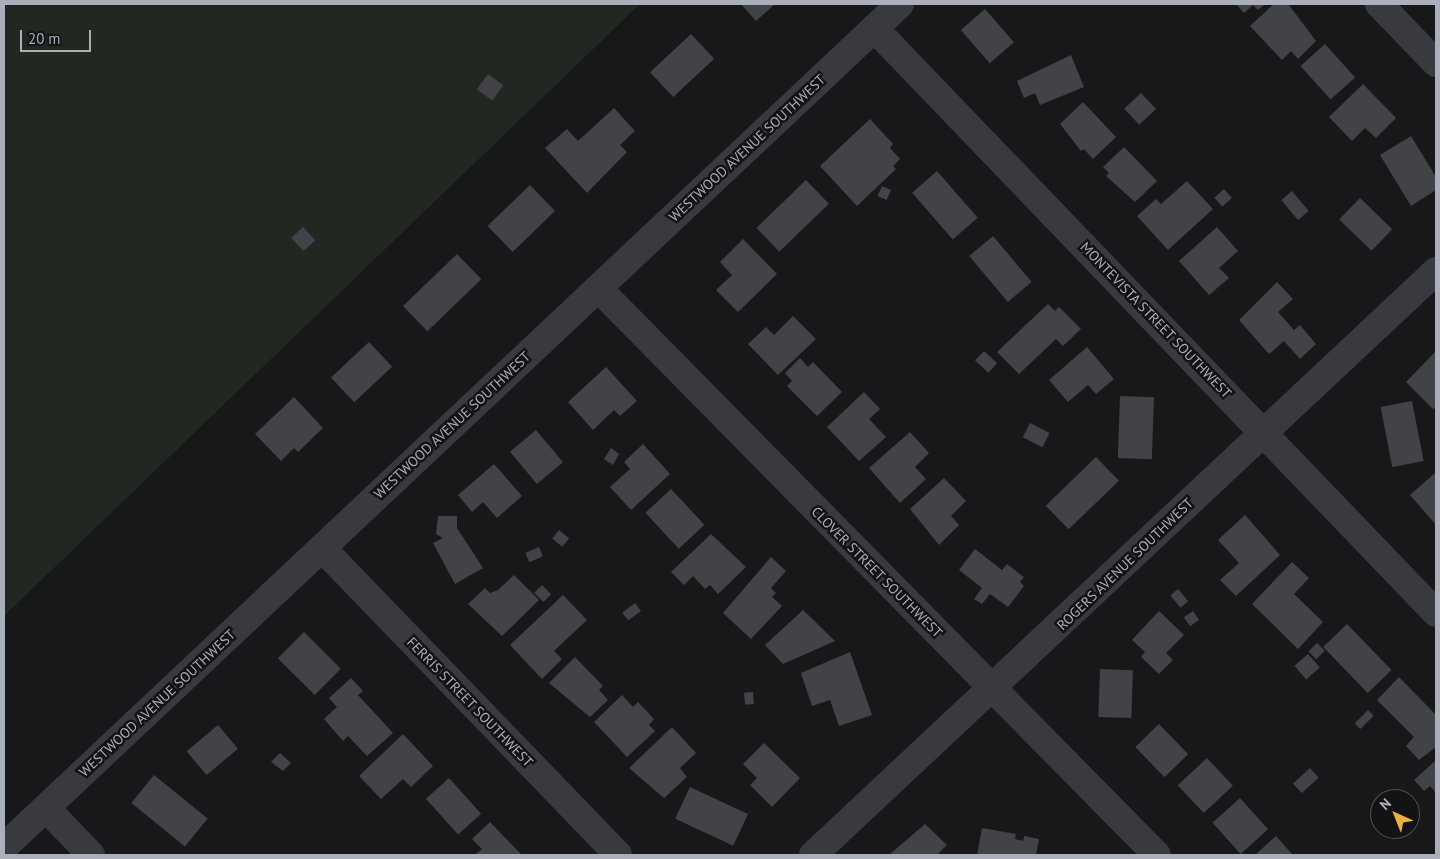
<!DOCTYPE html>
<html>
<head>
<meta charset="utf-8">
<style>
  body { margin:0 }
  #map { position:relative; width:1440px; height:859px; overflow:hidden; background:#18181a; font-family:"PT Sans",sans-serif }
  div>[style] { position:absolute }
  .green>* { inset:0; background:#202821 }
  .building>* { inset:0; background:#424347; transform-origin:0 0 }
  .street>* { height:28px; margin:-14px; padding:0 14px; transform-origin:14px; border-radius:14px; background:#393a3f }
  span { translate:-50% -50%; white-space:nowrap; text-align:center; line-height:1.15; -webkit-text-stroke:5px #131315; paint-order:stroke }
  .street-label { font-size:14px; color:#abafb9 }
  .frame { position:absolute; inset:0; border:5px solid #abafb9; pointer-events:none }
  .north { position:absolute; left:1370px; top:789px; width:50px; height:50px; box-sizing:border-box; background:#131315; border:1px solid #505157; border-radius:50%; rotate:316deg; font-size:14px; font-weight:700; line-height:20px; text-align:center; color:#abafb9 }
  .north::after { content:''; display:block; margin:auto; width:18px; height:22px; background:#ecb23e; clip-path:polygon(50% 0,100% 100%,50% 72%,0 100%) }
  .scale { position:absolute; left:20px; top:30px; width:71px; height:22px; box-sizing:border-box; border:2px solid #abafb9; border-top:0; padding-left:6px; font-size:15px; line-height:18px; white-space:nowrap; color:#abafb9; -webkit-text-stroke:4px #131315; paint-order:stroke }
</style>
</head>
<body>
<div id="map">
  <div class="green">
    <div style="clip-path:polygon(4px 4px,640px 4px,4px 616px)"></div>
  </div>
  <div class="building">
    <div style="clip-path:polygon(741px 4px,775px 4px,756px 21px)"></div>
    <div style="clip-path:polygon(1236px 4px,1265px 4px,1258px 10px,1253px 5px,1244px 13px)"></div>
    <div style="clip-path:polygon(1274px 4px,1289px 5px,1316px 41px,1298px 59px,1291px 51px,1282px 60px,1250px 26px)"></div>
    <div style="left:985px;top:9px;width:44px;height:32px;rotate:49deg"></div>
    <div style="left:691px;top:34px;width:34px;height:56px;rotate:47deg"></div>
    <div style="left:1325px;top:44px;width:45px;height:33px;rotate:48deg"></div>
    <div style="clip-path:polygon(1071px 55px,1084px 87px,1040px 105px,1035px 93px,1024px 98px,1017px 81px)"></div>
    <div style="left:488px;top:74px;width:19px;height:19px;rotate:36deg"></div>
    <div style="clip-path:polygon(1363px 84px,1396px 118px,1376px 138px,1365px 128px,1352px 141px,1329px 117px)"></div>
    <div style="left:1141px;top:93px;width:22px;height:23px;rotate:47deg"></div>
    <div style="clip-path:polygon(1083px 102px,1116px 137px,1093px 159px,1084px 149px,1081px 151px,1060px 124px)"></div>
    <div style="clip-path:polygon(614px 108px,635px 131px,620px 145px,627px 152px,587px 193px,545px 148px,567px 129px,578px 141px)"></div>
    <div style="clip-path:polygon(870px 119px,893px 144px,890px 148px,900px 159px,893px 166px,896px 169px,857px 206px,820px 166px)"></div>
    <div style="clip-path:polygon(1411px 136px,1436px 177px,1436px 190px,1411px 206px,1380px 155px)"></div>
    <div style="clip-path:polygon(1124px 147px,1157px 181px,1135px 202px,1106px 176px,1109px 173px,1103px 167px)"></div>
    <div style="left:937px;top:171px;width:62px;height:33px;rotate:49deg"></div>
    <div style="left:806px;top:180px;width:33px;height:69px;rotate:46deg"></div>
    <div style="clip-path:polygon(1187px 181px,1213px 209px,1168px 250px,1137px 216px,1156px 199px,1161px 204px)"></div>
    <div style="left:530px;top:185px;width:36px;height:59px;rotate:46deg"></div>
    <div style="left:882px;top:186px;width:10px;height:11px;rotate:24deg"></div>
    <div style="left:1224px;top:189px;width:12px;height:13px;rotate:48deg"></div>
    <div style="left:1292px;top:191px;width:26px;height:14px;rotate:50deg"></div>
    <div style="left:1360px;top:198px;width:45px;height:30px;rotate:44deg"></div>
    <div style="left:303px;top:227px;width:18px;height:16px;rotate:47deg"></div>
    <div style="clip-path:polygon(1217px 227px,1238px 251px,1219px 268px,1229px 278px,1209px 295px,1179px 261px)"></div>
    <div style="left:993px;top:236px;width:60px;height:31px;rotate:50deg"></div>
    <div style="clip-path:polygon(743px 239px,777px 274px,738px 312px,716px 290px,732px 275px,720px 262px)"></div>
    <div style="left:457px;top:254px;width:35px;height:75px;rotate:46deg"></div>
    <div style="clip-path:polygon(1277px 282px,1293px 299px,1278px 312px,1294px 330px,1300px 325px,1316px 344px,1300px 359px,1284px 341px,1269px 354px,1239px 320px)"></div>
    <div style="clip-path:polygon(1048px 304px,1055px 311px,1059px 307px,1081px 329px,1063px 346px,1056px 339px,1019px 374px,997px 352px)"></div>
    <div style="clip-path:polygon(793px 316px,816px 339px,778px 375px,748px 344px,766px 327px,774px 335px)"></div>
    <div style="left:369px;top:342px;width:34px;height:52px;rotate:47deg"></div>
    <div style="clip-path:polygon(1087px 347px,1114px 379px,1096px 394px,1088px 385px,1068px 402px,1049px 380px)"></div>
    <div style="left:984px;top:351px;width:18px;height:13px;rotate:43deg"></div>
    <div style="clip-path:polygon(1436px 351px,1436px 406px,1433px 409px,1406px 382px)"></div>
    <div style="clip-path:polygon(800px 358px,808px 367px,813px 362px,842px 392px,817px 416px,787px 386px,792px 381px,785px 373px)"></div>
    <div style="clip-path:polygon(606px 367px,637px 401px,620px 416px,614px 410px,593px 430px,568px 402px)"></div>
    <div style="clip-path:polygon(864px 392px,880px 409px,869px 419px,886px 437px,859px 461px,827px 427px)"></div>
    <div style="left:1120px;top:396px;width:34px;height:62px;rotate:2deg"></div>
    <div style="clip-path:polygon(294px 397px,323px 428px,298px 452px,294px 448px,281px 461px,255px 434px)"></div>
    <div style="left:1412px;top:401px;width:61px;height:32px;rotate:79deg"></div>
    <div style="left:1030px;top:423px;width:22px;height:16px;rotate:27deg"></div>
    <div style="left:536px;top:430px;width:42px;height:34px;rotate:50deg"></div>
    <div style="clip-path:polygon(910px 432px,929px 453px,915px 467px,926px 479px,900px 503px,869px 468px)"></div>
    <div style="clip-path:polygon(643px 444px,670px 474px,631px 510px,610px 487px,630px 469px,624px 462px)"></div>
    <div style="clip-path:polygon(611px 448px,619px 454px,613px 465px,604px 459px)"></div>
    <div style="left:1096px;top:457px;width:33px;height:70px;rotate:46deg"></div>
    <div style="clip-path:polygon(494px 464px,522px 496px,497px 518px,483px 502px,472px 512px,458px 495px)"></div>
    <div style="clip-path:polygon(1435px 473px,1436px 474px,1436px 525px,1410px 495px)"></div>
    <div style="clip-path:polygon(944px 478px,966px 501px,951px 516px,959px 525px,939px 545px,910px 509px)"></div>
    <div style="left:671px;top:489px;width:49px;height:35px;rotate:47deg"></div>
    <div style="clip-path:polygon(1245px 515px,1280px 555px,1236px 596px,1220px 580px,1239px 563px,1218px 540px)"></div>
    <div style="clip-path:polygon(438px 516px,457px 516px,457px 528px,483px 568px,455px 584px,433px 543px,443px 538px,436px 534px)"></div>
    <div style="left:559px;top:530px;width:13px;height:11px;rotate:39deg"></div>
    <div style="clip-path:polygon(711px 534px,746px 567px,718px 594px,710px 585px,705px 589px,693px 576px,684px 585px,671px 572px)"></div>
    <div style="left:539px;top:547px;width:10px;height:15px;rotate:66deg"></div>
    <div style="clip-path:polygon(975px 549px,1002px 570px,1007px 564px,1024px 577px,1020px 582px,1024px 586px,1008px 607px,990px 594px,982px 604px,974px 599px,982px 588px,959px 570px)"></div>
    <div style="clip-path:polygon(771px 557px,786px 571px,771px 588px,776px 593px,772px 597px,782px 606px,751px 639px,723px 613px)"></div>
    <div style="clip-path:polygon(1292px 562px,1309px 578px,1294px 594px,1323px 622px,1298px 649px,1252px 604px)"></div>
    <div style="clip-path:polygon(514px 575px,539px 600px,502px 636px,468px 604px,485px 588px,490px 593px,498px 590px)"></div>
    <div style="left:542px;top:585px;width:13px;height:11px;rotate:45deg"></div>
    <div style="left:1178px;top:589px;width:16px;height:10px;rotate:50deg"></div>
    <div style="clip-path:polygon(563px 595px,587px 620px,554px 651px,562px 659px,542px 679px,510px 645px)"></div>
    <div style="left:635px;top:603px;width:10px;height:16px;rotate:53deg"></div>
    <div style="clip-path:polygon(803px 610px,835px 641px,783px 664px,765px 645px)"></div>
    <div style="clip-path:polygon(1159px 611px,1184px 635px,1166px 653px,1173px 660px,1159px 674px,1141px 657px,1145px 652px,1132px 640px)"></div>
    <div style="left:1193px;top:611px;width:11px;height:11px;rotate:56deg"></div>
    <div style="left:1347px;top:624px;width:64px;height:33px;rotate:46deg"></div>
    <div style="left:304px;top:632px;width:52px;height:37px;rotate:45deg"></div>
    <div style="left:1317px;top:643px;width:11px;height:12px;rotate:45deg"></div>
    <div style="clip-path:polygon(850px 652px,872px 715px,839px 726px,830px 700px,812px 706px,801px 673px)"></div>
    <div style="left:1308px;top:654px;width:18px;height:18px;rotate:49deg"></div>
    <div style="clip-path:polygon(575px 657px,603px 686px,599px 690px,608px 700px,590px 717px,549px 683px)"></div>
    <div style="left:1100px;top:669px;width:33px;height:48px;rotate:2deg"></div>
    <div style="clip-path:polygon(1399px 677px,1436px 715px,1436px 747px,1419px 760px,1406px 746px,1414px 737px,1377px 700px)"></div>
    <div style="clip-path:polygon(351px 678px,363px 691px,358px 695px,393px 733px,367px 756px,348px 736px,343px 741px,324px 719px,337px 707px,329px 698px)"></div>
    <div style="left:753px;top:692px;width:12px;height:9px;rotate:85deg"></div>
    <div style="clip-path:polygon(622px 695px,633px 707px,638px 702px,654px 719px,649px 725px,655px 731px,627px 757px,594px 722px)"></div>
    <div style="left:1368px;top:710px;width:8px;height:19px;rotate:45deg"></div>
    <div style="left:1159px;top:724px;width:42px;height:33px;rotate:46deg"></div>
    <div style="left:218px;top:725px;width:31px;height:41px;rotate:50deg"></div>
    <div style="clip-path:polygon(672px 727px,696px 753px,680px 768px,687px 777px,664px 798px,629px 768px)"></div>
    <div style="clip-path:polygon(403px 734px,433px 766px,411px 787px,403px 779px,381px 799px,359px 776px)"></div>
    <div style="clip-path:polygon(764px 743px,800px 778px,772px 807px,750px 785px,757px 778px,743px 764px)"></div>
    <div style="clip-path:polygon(280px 753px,291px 763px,283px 771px,271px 762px)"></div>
    <div style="left:1207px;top:758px;width:38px;height:40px;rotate:47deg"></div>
    <div style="clip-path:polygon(1436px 760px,1436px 793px,1430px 786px,1424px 791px,1414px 780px)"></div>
    <div style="left:1310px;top:768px;width:13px;height:23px;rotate:48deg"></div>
    <div style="left:154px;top:775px;width:69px;height:36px;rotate:39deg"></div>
    <div style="left:449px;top:778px;width:48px;height:31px;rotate:48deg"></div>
    <div style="left:690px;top:787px;width:64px;height:35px;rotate:25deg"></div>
    <div style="left:1240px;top:798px;width:42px;height:37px;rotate:48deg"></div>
    <div style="clip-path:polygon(490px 822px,515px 848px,522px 855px,475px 855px,482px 849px,472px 839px)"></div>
    <div style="clip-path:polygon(925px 824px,947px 845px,937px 855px,889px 855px)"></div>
    <div style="clip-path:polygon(982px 828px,1016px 834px,1015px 839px,1023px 841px,1024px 836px,1039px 839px,1036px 855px,977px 855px)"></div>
    <div style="clip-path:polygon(1276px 836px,1293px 855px,1255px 855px)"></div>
  </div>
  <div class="street">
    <div style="left:1379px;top:4px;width:82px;rotate:46deg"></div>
    <div style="left:874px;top:28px;width:811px;rotate:46.15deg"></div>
    <div style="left:598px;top:288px;width:796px;rotate:45.41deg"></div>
    <div style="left:322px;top:548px;width:426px;rotate:46deg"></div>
    <div style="left:46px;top:808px;width:65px;rotate:46.2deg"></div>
    <div style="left:4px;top:847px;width:1230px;rotate:-43.25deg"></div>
    <div style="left:813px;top:855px;width:854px;rotate:-43.15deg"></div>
  </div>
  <div class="street-label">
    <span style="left:747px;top:148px;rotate:-43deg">WESTWOOD AVENUE SOUTHWEST</span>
    <span style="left:1156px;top:320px;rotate:46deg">MONTEVISTA STREET SOUTHWEST</span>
    <span style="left:452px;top:425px;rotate:-43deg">WESTWOOD AVENUE SOUTHWEST</span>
    <span style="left:1125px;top:564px;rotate:-44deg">ROGERS AVENUE SOUTHWEST</span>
    <span style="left:877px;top:572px;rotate:45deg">CLOVER STREET SOUTHWEST</span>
    <span style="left:470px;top:702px;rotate:46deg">FERRIS STREET SOUTHWEST</span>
    <span style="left:157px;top:703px;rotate:-43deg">WESTWOOD AVENUE SOUTHWEST</span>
  </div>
  <div class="frame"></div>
  <div class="north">N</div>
  <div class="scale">20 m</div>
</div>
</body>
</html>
